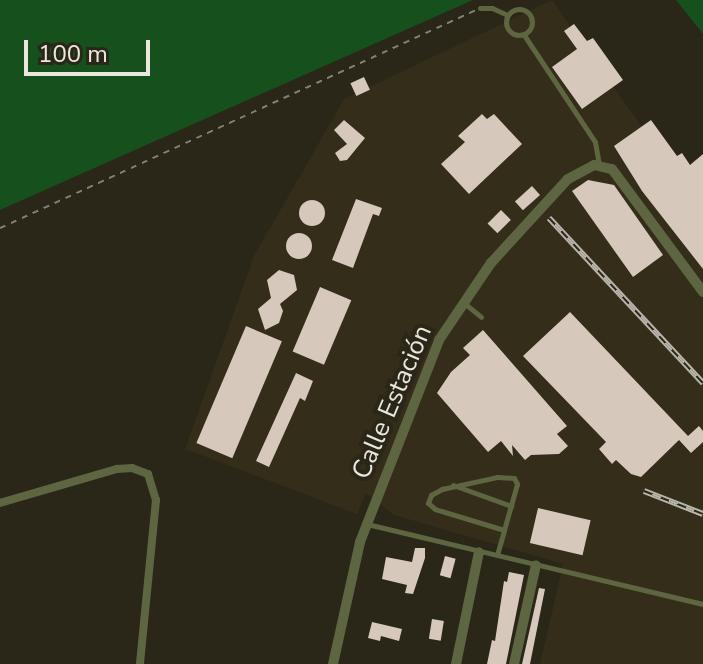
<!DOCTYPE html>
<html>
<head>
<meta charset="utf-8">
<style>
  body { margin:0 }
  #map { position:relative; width:703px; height:664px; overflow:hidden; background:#2a2618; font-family:"Nunito Sans",sans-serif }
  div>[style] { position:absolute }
  .built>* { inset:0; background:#332d19 }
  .water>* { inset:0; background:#15501d }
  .building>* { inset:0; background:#d6c8ba; transform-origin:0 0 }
  .round { border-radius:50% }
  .path>* { height:2px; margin-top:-1px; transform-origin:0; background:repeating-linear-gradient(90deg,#848074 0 6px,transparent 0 12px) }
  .service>* { height:5px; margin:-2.5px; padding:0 2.5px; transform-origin:2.5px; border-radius:2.5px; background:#5d6640 }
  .service>.ring { margin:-2.5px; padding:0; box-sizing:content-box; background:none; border:5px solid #5d6640; border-radius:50% }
  .pedestrian>* { height:8px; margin:-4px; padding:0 4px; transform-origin:4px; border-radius:4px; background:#5d6640 }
  .minor>* { height:10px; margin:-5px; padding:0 5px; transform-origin:5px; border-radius:5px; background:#5d6640 }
  .rail>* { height:6px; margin-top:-3px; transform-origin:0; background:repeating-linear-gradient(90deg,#2a2618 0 9px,#b8b5ab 0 18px); box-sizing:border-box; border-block:2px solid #b8b5ab }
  span { translate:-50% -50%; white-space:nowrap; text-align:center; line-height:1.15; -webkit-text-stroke:8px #2a2618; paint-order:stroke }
  .street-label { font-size:26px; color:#eae7de }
  .scale { position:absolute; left:24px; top:40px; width:126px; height:36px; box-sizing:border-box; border:4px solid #eae7de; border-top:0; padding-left:10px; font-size:24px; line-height:28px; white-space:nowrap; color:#eae7de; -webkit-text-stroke:6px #2a2618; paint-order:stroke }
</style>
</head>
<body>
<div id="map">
  <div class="built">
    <div style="clip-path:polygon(552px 0,703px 213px,703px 664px,540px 664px,563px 564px,394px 515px,366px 493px,357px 514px,185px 449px,254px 256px,344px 99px)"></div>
  </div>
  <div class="water">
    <div style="clip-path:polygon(0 0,473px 0,0 210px)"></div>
    <div style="clip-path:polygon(676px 0,703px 0,703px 34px)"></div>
  </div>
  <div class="building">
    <div style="clip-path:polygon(574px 24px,587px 41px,593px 38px,623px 80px,582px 109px,552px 67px,577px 49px,564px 31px)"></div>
    <div style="left:364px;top:77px;width:14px;height:15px;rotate:65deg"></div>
    <div style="clip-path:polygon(482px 114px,487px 119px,494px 114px,522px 144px,469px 194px,441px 164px,465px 142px,458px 136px)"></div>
    <div style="clip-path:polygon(344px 120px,365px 138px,347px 160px,340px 161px,335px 153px,347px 144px,334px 130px)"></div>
    <div style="clip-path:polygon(651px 120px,677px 156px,682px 153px,690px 165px,703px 154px,703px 269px,642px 191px,614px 146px)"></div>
    <div style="clip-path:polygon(588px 180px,614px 185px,663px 255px,633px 277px,572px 191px)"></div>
    <div style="left:532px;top:186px;width:12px;height:23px;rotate:48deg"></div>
    <div style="clip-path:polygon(356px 199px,382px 208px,379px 216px,373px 214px,353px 268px,332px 260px)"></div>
    <div class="round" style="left:299px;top:200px;width:26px;height:26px"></div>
    <div style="left:501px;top:210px;width:14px;height:19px;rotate:45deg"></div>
    <div class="round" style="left:286px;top:233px;width:26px;height:26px"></div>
    <div style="clip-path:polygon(279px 270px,294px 275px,297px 290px,280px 304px,283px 311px,279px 323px,265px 330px,258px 309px,271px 298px,267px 280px)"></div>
    <div style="left:320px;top:287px;width:34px;height:70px;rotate:23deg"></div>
    <div style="clip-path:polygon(570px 312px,688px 436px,699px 426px,703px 431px,703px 442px,691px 453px,679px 440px,641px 477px,631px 474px,616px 460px,612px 464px,599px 449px,606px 442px,523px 356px)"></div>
    <div style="left:246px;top:326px;width:39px;height:127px;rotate:23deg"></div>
    <div style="clip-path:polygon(483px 330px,567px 426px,557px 434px,568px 446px,559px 454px,531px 455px,525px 460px,512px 445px,513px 456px,501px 441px,488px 452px,437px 393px,451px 372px,470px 355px,463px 348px)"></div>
    <div style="clip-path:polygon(296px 373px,313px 381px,305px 401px,300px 398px,269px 467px,256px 461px)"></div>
    <div style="left:538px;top:508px;width:54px;height:36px;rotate:13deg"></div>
    <div style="clip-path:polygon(415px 548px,425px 548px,425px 558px,413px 594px,405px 593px,407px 585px,382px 579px,386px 557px,412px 562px)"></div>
    <div style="left:445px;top:556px;width:11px;height:20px;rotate:15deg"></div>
    <div style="clip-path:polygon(509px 572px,524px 575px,506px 664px,487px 664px,492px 640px,495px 641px,504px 581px,507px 582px)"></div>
    <div style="clip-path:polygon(539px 588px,545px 589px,530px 664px,522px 664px)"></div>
    <div style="left:432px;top:619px;width:12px;height:20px;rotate:9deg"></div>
    <div style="clip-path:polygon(372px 622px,402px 629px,399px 641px,381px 636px,380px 641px,368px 638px)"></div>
  </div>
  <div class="path">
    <div style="left:0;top:228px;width:524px;rotate:-24.61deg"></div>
  </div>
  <div class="service">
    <div style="left:480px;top:8px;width:12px"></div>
    <div style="left:492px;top:8px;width:17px;rotate:24deg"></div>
    <div class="ring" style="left:506px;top:9px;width:21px;height:21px"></div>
    <div style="left:524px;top:35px;width:128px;rotate:56.4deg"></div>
    <div style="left:595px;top:142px;width:23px;rotate:80deg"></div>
    <div style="left:464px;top:303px;width:22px;rotate:39deg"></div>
    <div style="left:497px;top:477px;width:17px;rotate:3deg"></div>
    <div style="left:514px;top:478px;width:7px;rotate:63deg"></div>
    <div style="left:517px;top:484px;width:48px;rotate:105.8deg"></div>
    <div style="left:504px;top:530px;width:72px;rotate:-163.1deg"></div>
    <div style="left:435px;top:509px;width:9px;rotate:-139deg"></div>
    <div style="left:428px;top:503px;width:9px;rotate:-69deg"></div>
    <div style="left:431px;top:495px;width:13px;rotate:-29deg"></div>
    <div style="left:442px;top:489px;width:56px;rotate:-12.3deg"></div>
    <div style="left:453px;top:485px;width:62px;rotate:19.9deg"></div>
    <div style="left:367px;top:524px;width:345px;rotate:13.4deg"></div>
    <div style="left:497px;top:555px;width:26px;rotate:-74deg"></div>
  </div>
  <div class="pedestrian">
    <div style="left:0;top:503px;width:122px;rotate:-16.2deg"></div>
    <div style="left:117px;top:469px;width:15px;rotate:-4deg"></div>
    <div style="left:132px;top:468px;width:17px;rotate:21deg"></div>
    <div style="left:148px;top:474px;width:27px;rotate:73deg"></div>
    <div style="left:156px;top:500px;width:165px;rotate:95.6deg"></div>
  </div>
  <div class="minor">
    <div style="left:333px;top:664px;width:125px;rotate:-77.5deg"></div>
    <div style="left:360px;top:542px;width:217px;rotate:-68.6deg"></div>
    <div style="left:439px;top:340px;width:93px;rotate:-56deg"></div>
    <div style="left:491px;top:263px;width:114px;rotate:-47.5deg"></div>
    <div style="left:568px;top:179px;width:30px;rotate:-28deg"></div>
    <div style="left:594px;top:165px;width:18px;rotate:13deg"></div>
    <div style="left:612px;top:169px;width:153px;rotate:53.5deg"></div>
    <div style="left:456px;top:664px;width:114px;rotate:-78.4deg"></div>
    <div style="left:514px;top:664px;width:101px;rotate:-77.5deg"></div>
  </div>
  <div class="rail">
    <div style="left:549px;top:218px;width:226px;rotate:47deg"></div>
    <div style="left:644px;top:491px;width:63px;rotate:21.3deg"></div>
  </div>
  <div class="street-label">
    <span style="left:392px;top:402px;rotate:-67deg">Calle Estación</span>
  </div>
  <div class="scale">100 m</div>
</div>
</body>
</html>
